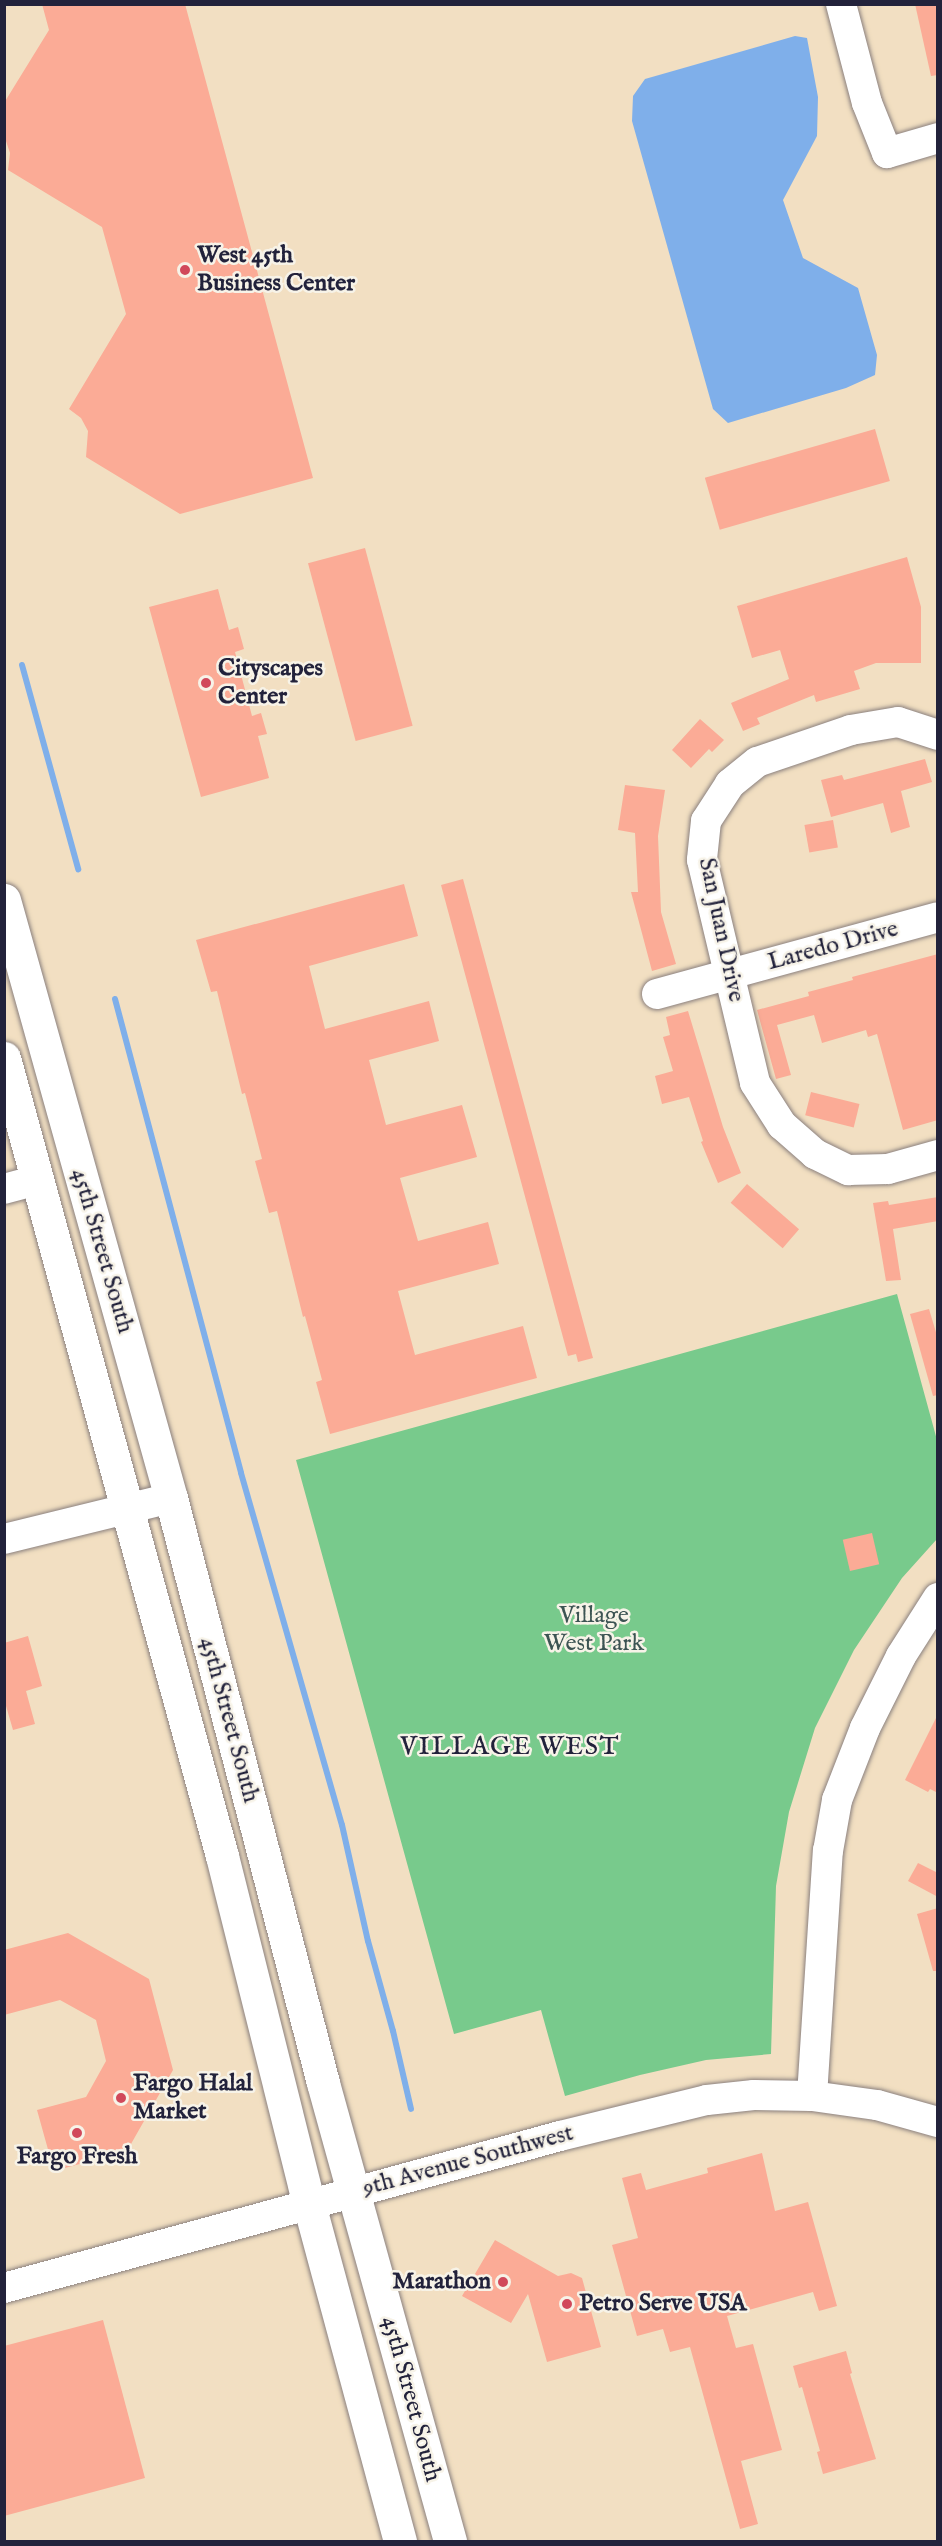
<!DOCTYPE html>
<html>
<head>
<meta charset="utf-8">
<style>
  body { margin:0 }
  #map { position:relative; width:942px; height:2546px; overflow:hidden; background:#f2dfc2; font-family:"IM FELL English",serif }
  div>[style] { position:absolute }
  .green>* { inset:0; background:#78ca8c }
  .water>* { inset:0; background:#7fafea }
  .stream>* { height:6px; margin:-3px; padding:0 3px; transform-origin:3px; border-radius:3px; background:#7fafea }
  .building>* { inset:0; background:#fbab96; transform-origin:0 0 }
  .roads { filter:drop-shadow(0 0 2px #8a807e) drop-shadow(0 0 2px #8a807e) }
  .minor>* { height:30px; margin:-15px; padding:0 15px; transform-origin:15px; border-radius:15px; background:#fff }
  .major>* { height:33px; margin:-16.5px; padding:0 16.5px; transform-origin:16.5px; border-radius:16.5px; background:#fff }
  .dots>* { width:16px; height:16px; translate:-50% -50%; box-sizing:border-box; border:3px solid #f7f3e8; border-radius:50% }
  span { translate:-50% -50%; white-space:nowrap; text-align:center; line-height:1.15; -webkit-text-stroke:5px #f7f3e8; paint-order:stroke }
  .poi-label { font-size:24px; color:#22223b; font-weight:700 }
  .left { translate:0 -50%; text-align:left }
  .right { translate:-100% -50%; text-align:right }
  .street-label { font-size:24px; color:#22223b }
  .park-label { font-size:24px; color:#3c5453 }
  .neighbourhood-label { font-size:26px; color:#22223b; letter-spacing:1.5px }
  .frame { position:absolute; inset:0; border:6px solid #22223b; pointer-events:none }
</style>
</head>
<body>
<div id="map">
  <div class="green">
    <div style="clip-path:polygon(897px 1294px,937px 1440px,937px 1539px,902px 1578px,854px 1650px,815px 1728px,789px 1812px,776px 1886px,771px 2054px,706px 2060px,640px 2075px,565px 2096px,541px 2010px,454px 2034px,296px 1460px)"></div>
  </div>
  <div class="water">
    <div style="clip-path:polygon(795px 36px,807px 38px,818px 97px,817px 136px,783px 200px,803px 258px,858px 288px,877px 355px,875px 375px,846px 388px,728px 423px,713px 409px,632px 121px,633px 96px,645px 79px)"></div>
  </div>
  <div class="stream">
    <div style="left:22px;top:665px;width:212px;rotate:74.6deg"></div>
    <div style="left:115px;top:999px;width:490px;rotate:75.1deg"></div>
    <div style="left:241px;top:1473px;width:366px;rotate:74deg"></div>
    <div style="left:342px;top:1825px;width:119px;rotate:77.4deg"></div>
    <div style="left:368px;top:1941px;width:93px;rotate:74.5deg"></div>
    <div style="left:393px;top:2031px;width:80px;rotate:77deg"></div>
  </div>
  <div class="building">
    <div style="clip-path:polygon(42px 4px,185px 4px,313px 478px,180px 514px,86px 457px,88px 431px,81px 418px,69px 409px,126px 314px,102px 227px,8px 170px,10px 153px,4px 135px,4px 103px,49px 30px)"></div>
    <div style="clip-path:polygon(915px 4px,938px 4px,938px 75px,931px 76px)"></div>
    <div style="left:875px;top:429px;width:54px;height:177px;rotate:74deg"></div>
    <div style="left:365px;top:548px;width:184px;height:59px;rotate:75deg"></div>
    <div style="clip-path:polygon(907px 557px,921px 607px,921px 663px,876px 663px,854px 671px,860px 689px,816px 702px,814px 695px,757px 718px,760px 724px,743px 731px,731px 703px,789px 679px,780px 650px,752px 658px,737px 606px)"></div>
    <div style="clip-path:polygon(218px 589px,229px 630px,238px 627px,244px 649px,235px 652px,252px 716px,261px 713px,267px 734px,258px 736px,269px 778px,201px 797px,149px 607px)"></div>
    <div style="clip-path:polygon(700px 719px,724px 740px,712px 752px,709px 749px,691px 768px,672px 750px)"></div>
    <div style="clip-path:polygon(925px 759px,932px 782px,901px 791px,910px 827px,891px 833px,883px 803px,831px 817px,821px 780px,842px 775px,844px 780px)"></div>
    <div style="clip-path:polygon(625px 785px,665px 790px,658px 836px,661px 912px,676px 964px,652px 971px,631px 892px,638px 892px,635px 833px,618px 830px)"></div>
    <div style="left:833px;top:820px;width:28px;height:29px;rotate:80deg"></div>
    <div style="clip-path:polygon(463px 879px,593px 1358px,578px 1362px,576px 1354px,568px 1356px,441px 885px)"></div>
    <div style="clip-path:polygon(404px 884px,418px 936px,309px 966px,325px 1029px,429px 1001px,439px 1041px,369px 1060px,386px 1125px,462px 1105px,477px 1157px,400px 1178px,418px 1241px,488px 1222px,499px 1264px,398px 1291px,415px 1355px,523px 1326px,537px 1378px,330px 1434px,316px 1382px,322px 1380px,305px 1316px,303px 1317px,277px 1211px,269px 1213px,255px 1161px,262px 1159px,245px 1093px,242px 1094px,217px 991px,211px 992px,196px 940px)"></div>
    <div style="clip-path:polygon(938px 954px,938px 1120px,903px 1130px,877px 1034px,868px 1037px,866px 1030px,822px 1043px,814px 1015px,777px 1025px,791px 1075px,776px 1079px,757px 1010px,809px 996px,808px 992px,853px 980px,852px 977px)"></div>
    <div style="clip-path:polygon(688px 1011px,723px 1127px,741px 1173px,718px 1183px,701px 1142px,703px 1141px,689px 1097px,662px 1104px,655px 1076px,673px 1071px,663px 1037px,670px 1035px,666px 1017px)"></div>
    <div style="left:811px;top:1092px;width:50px;height:24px;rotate:14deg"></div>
    <div style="left:747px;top:1184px;width:69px;height:25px;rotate:41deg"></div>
    <div style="clip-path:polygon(938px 1197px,938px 1221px,893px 1229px,901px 1280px,886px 1281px,873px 1203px,888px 1201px,889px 1205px)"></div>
    <div style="clip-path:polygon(929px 1309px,938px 1339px,938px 1395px,933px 1396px,910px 1314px)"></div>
    <div style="left:872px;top:1533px;width:32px;height:30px;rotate:77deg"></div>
    <div style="clip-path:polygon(28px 1636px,42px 1686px,26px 1691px,35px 1724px,13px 1730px,4px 1699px,4px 1643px)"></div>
    <div style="clip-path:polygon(938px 1714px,938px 1793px,930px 1789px,928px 1792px,905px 1780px)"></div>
    <div style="clip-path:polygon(918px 1863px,938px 1873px,938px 1897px,908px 1881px)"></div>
    <div style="clip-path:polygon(938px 1908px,938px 1971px,933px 1971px,917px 1914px)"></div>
    <div style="clip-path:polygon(68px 1933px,149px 1979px,173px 2070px,127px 2151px,54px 2171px,37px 2110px,86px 2097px,106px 2061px,96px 2020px,60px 2000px,4px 2015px,4px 1950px)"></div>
    <div style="clip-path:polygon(762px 2153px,775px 2211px,808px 2202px,837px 2306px,819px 2311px,813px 2292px,727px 2316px,736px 2348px,753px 2344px,782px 2450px,741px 2461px,758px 2524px,740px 2529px,690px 2347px,670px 2352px,663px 2329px,637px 2336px,612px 2245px,638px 2238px,622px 2178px,641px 2173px,646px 2190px,708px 2173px,707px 2168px)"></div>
    <div style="clip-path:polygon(495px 2240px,558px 2276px,571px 2273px,582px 2278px,601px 2347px,547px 2362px,528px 2294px,511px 2323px,462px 2296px)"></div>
    <div style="clip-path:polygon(103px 2320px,145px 2478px,4px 2516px,4px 2346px)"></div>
    <div style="clip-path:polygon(846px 2351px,852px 2373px,850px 2374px,876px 2459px,823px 2474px,817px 2452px,820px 2451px,802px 2387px,799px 2388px,793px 2366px)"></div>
  </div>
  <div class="roads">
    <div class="minor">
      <div style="left:841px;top:4px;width:102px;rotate:75.3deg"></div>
      <div style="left:867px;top:103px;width:54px;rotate:68.2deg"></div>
      <div style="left:887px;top:153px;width:53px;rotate:-16.4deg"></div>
      <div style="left:938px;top:735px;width:42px;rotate:-162deg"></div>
      <div style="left:898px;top:722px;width:48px;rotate:170.3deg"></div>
      <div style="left:851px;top:730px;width:99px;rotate:161.2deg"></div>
      <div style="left:757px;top:762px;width:35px;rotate:141deg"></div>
      <div style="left:730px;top:784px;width:44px;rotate:123deg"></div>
      <div style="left:706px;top:821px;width:39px;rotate:96deg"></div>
      <div style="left:702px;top:860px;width:229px;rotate:76.6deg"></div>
      <div style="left:755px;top:1083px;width:50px;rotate:57.3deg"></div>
      <div style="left:782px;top:1125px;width:44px;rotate:41.3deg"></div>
      <div style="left:815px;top:1154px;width:37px;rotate:26deg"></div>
      <div style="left:848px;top:1170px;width:40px;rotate:-1.4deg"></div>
      <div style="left:888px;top:1169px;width:52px;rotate:-15.6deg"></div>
      <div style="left:657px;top:994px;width:291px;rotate:-15.3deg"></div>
      <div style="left:4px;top:1189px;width:35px;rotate:-15deg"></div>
      <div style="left:4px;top:1539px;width:172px;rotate:-13.8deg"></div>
      <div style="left:812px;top:2096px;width:246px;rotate:-86.3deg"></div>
      <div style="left:828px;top:1851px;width:52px;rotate:-80deg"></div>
      <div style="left:837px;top:1800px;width:77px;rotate:-68.7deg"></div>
      <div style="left:865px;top:1728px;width:80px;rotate:-63.4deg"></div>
      <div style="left:901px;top:1656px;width:69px;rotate:-57.5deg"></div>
      <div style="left:4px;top:2288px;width:576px;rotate:-15.29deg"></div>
      <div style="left:560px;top:2136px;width:151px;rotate:-13.8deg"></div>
      <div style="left:707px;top:2100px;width:47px;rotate:-6.1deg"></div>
      <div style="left:754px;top:2095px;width:58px;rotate:1deg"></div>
      <div style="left:812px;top:2096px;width:66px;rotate:7.9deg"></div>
      <div style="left:877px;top:2105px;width:63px;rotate:15.6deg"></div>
    </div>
    <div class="major">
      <div style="left:4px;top:900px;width:621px;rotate:74.4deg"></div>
      <div style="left:171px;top:1498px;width:604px;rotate:75.43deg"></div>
      <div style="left:323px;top:2083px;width:476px;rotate:74.5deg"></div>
      <div style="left:4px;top:1058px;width:827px;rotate:74.72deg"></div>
      <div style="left:222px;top:1856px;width:359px;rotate:76deg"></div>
      <div style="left:309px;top:2204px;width:350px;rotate:74.9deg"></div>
    </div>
  </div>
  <div class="dots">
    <div style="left:185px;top:270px;background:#d1495b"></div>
    <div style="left:206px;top:683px;background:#d1495b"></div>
    <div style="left:121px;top:2098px;background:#d1495b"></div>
    <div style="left:77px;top:2133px;background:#d1495b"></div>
    <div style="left:503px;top:2282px;background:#d1495b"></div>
    <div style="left:567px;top:2304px;background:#d1495b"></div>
  </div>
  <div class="poi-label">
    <span class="left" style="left:197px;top:270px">West 45th<br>Business Center</span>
    <span class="left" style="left:218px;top:683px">Cityscapes<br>Center</span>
    <span class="left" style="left:133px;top:2098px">Fargo Halal<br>Market</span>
    <span style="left:77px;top:2157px">Fargo Fresh</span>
    <span class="right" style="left:491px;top:2282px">Marathon</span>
    <span class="left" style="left:579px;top:2304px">Petro Serve USA</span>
  </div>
  <div class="street-label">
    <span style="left:721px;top:930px;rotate:78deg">San Juan Drive</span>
    <span style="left:833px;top:946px;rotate:-15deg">Laredo Drive</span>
    <span style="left:102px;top:1251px;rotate:74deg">45th Street South</span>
    <span style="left:229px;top:1720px;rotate:75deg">45th Street South</span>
    <span style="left:468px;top:2161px;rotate:-15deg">9th Avenue Southwest</span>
    <span style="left:411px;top:2399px;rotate:75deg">45th Street South</span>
  </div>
  <div class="park-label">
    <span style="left:594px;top:1630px">Village<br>West Park</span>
  </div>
  <div class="neighbourhood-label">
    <span style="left:510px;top:1747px">VILLAGE WEST</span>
  </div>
  <div class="frame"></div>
</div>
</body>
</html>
